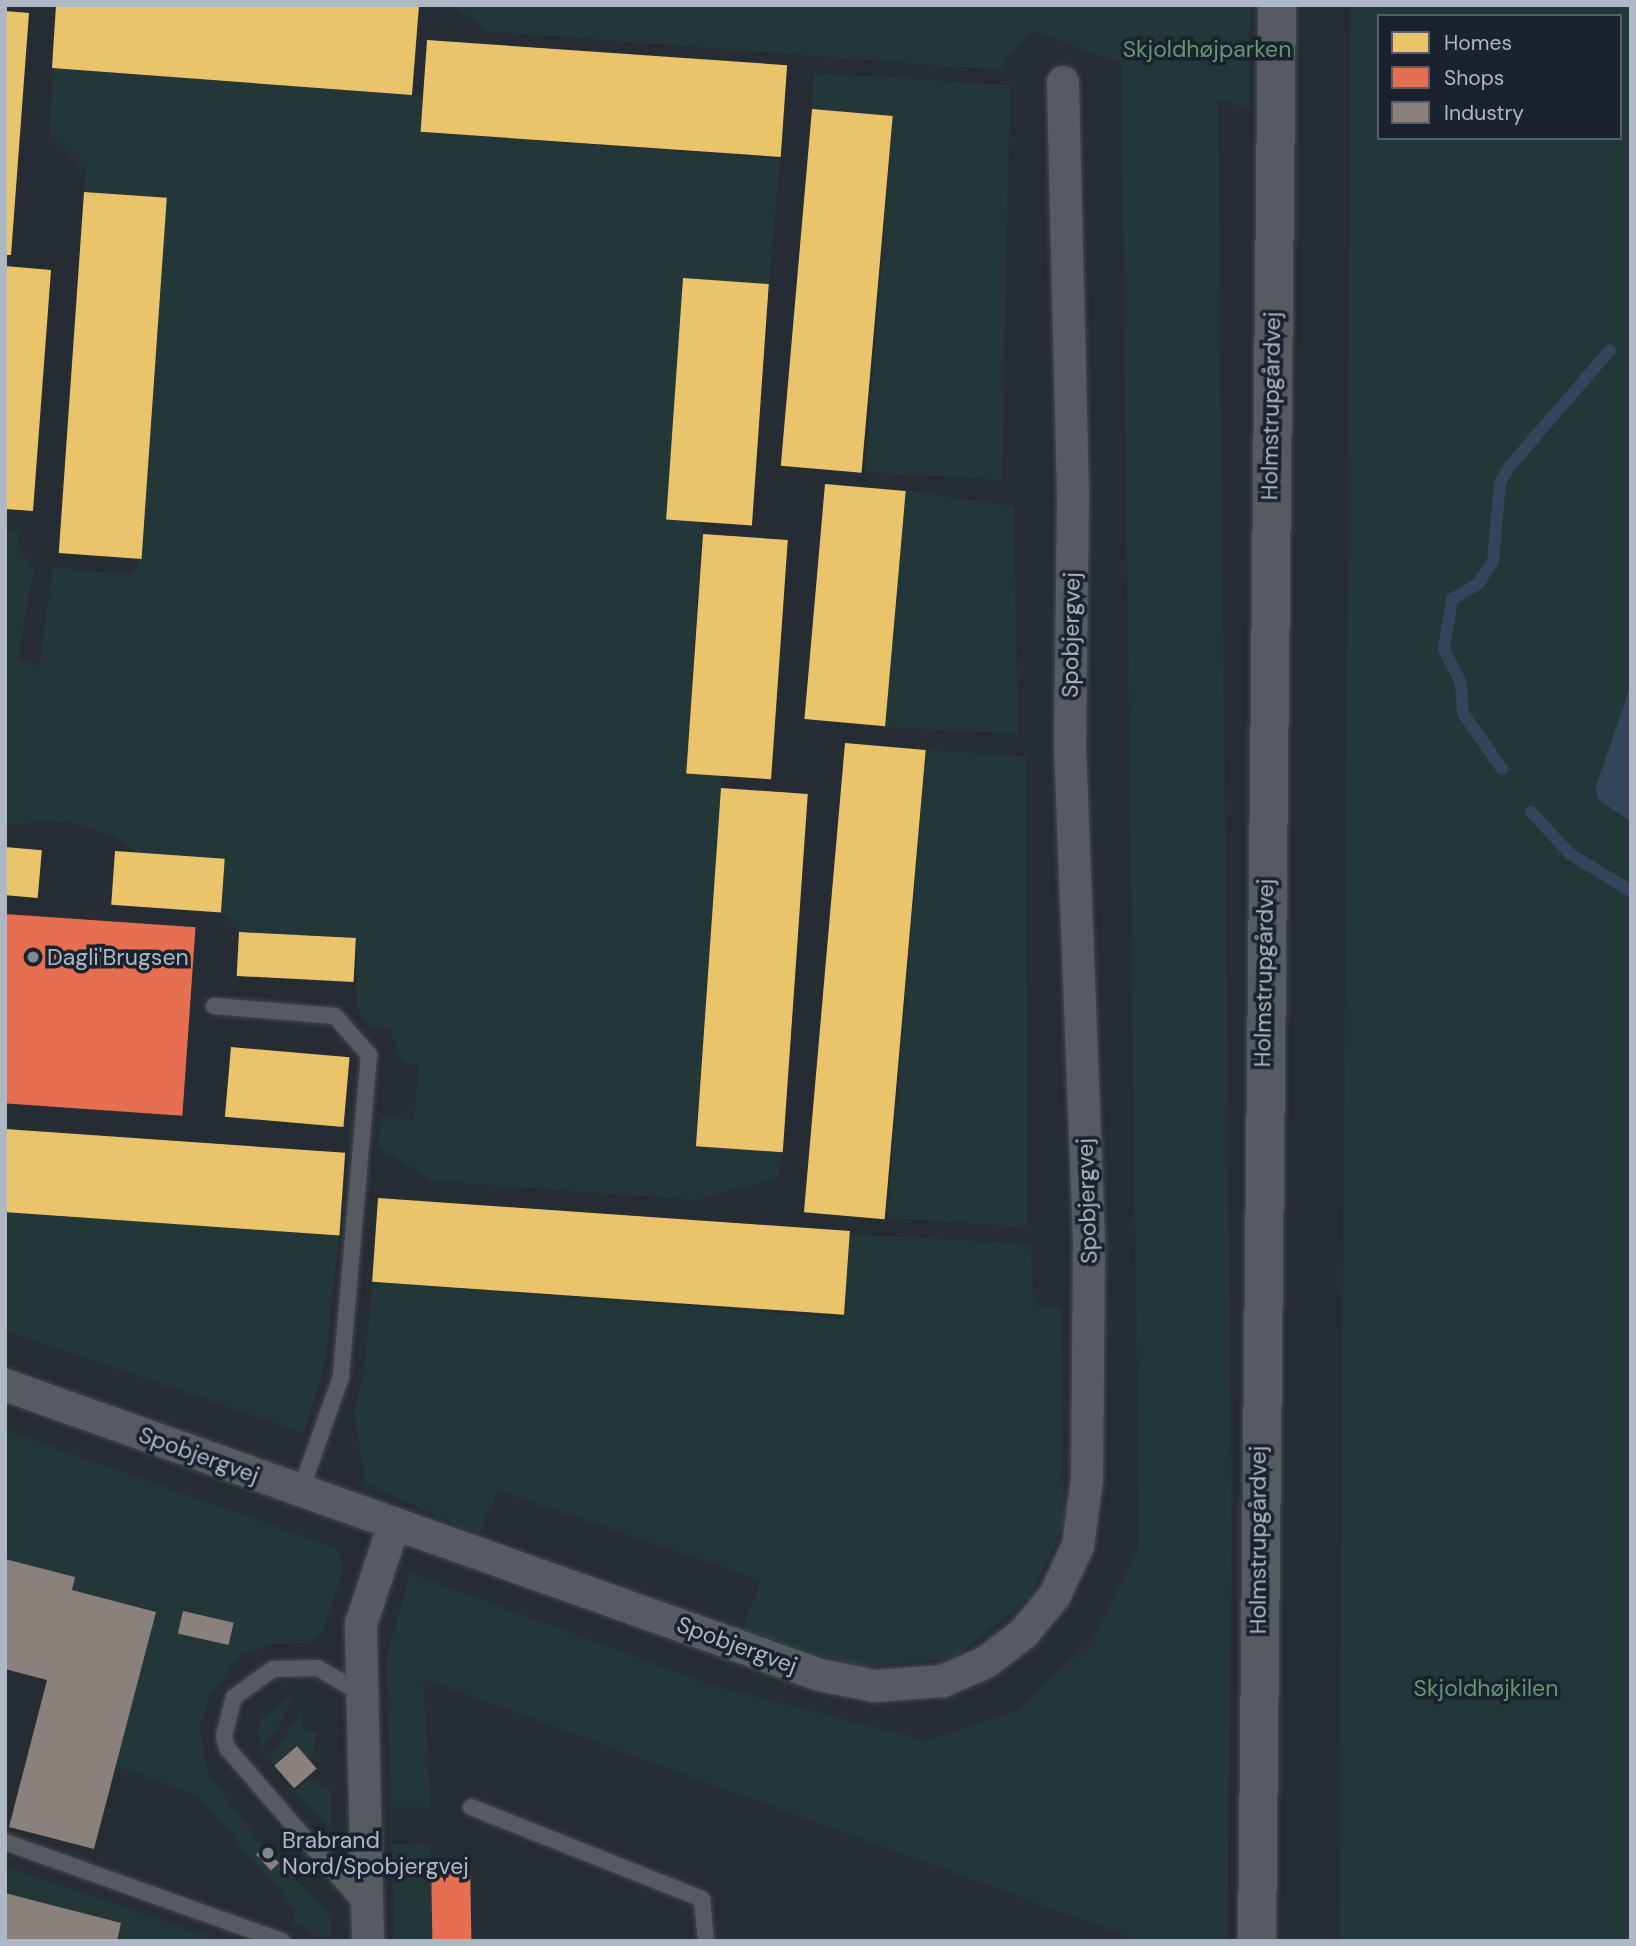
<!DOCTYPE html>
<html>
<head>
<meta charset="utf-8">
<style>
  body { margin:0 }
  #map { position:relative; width:1636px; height:1946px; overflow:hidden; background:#262c33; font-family:"DM Sans",sans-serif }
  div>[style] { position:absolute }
  .green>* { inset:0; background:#233739; transform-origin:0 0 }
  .water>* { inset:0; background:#33455b }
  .homes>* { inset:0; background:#e9c46a; transform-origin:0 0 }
  .shops>* { inset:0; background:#e76f51; transform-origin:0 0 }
  .industry>* { inset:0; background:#8a817c; transform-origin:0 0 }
  .stream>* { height:12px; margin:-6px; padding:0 6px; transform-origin:6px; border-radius:6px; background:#33455b }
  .roads { filter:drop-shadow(0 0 2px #44484d) drop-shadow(0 0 2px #44484d) }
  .service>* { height:16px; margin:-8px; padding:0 8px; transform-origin:8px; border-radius:8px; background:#565a61 }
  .minor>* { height:32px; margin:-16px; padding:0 16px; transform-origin:16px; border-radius:16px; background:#565a61 }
  .tertiary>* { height:38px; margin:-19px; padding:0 19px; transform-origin:19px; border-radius:19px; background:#565a61 }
  .dots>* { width:19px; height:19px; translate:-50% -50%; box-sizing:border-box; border:4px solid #1a222d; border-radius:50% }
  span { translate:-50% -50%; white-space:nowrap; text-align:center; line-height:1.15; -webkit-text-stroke:7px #1a222d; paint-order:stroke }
  .park-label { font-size:23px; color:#66956f }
  .street-label { font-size:23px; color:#aeb8c5 }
  .poi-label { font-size:23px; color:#aeb8c5 }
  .left { translate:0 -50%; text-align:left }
  .frame { position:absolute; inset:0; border:7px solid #aeb8c5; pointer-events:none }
  .legend { position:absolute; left:1377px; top:14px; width:245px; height:126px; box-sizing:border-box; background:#1a222d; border:2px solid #555e6a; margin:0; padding:9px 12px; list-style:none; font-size:21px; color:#aeb8c5 }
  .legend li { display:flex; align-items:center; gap:14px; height:35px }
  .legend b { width:35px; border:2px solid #555e6a }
</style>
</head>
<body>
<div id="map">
  <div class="green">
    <div style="clip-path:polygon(455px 5px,1251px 5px,1249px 109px,1218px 100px,1232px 1536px,1227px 1941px,1140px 1941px,423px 1679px,431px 1807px,392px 1807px,386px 1660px,410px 1573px,718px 1687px,927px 1740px,1018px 1710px,1090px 1642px,1139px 1546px,1121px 64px,1031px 30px,999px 70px,486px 31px)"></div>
    <div style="clip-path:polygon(evenodd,1351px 5px,1631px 5px,1631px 1941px,1339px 1941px,1351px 5px,1379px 16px,1620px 16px,1620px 138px,1379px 138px,1379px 16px)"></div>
    <div style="clip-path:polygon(52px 68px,423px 96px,420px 132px,780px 159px,769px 284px,683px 279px,666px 518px,702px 521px,687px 772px,722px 775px,695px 1146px,782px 1152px,778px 1178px,697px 1200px,433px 1181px,378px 1147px,380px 1117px,414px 1120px,419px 1064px,403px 1063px,390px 1031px,368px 1024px,357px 1008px,356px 938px,239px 932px,222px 912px,225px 858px,137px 853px,111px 835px,67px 822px,5px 824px,5px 529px,19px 530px,17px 548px,34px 567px,18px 658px,39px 666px,53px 567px,133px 575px,139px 560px,167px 198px,84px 192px,86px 171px,50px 134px)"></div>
    <div style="clip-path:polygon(814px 73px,1010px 85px,1002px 480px,865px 472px,893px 116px,812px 109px)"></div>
    <div style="clip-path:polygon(906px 491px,1014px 506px,1018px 734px,885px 727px)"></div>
    <div style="clip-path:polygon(926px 750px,1026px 756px,1027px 1227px,887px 1218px)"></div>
    <div style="clip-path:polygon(5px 1212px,339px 1236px,326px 1359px,304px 1433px,5px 1331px)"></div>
    <div style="clip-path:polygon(850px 1234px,1031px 1244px,1033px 1297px,1039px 1307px,1061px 1307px,1064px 1523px,1030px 1598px,954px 1658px,868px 1667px,818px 1655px,743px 1629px,761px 1580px,498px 1491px,479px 1535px,366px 1484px,354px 1414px,364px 1374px,372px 1282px,843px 1318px)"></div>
    <div style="clip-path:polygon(5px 1430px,334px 1547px,341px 1555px,343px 1571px,323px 1631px,312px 1643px,275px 1644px,242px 1655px,210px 1695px,199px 1729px,209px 1776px,264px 1847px,257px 1855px,271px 1870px,279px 1863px,322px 1905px,331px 1917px,331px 1936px,316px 1937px,306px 1927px,293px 1925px,296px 1910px,198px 1796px,116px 1766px,156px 1612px,72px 1590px,75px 1577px,5px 1559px)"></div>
    <div style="clip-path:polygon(293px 1696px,278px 1727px,262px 1749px,257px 1729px,261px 1718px)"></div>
    <div style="clip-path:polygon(304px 1709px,301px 1729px,316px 1732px,312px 1763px,297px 1746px,275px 1766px,270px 1756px)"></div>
    <div style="clip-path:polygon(307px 1778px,331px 1790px,331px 1830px,294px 1793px)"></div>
    <div style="left:431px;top:1843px;width:98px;height:39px;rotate:89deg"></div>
    <div style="clip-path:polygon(5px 1866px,205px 1935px,208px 1941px,117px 1941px,121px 1923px,5px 1893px)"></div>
  </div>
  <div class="water">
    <div style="clip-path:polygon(1631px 685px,1631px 822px,1598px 799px,1595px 789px)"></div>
  </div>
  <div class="homes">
    <div style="clip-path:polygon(56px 5px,419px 5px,412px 95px,52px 68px)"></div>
    <div style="clip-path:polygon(5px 11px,29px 13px,11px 255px,5px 255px)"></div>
    <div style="left:427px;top:40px;width:361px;height:92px;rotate:4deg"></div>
    <div style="left:812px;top:109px;width:81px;height:358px;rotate:5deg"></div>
    <div style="left:84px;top:192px;width:83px;height:362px;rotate:4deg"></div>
    <div style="clip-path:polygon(5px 266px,51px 270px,33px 511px,5px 509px)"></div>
    <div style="left:683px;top:278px;width:86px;height:242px;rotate:4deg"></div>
    <div style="left:825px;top:484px;width:81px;height:236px;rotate:5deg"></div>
    <div style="left:703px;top:534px;width:85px;height:240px;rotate:4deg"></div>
    <div style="left:845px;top:743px;width:81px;height:471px;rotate:5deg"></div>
    <div style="left:721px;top:788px;width:87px;height:359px;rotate:4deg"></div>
    <div style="left:5px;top:847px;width:37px;height:48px;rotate:5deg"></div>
    <div style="left:115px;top:851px;width:110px;height:54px;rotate:4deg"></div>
    <div style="left:239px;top:932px;width:117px;height:44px;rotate:3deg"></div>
    <div style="left:231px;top:1047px;width:119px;height:70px;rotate:5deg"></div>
    <div style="left:5px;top:1129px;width:341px;height:83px;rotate:4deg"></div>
    <div style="left:378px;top:1198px;width:473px;height:84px;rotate:4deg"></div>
  </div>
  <div class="shops">
    <div style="left:5px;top:914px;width:191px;height:189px;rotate:4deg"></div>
    <div style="left:470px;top:1860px;width:81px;height:39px;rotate:89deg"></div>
  </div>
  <div class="industry">
    <div style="clip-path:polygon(5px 1559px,75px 1577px,72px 1590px,156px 1612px,94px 1849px,9px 1827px,47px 1680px,5px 1669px)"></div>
    <div style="left:183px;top:1611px;width:52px;height:23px;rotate:13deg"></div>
    <div style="left:297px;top:1746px;width:30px;height:30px;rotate:49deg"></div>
    <div style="left:264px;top:1847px;width:22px;height:11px;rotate:47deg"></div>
    <div style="clip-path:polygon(5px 1893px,121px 1923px,117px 1941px,5px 1941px)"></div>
  </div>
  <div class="stream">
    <div style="left:1502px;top:769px;width:68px;rotate:-124.9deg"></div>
    <div style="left:1463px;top:713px;width:30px;rotate:-94deg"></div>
    <div style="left:1461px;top:683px;width:38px;rotate:-117deg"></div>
    <div style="left:1444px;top:649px;width:51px;rotate:-80.9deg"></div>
    <div style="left:1452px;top:599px;width:30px;rotate:-30deg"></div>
    <div style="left:1478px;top:584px;width:27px;rotate:-57deg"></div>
    <div style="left:1493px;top:561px;width:78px;rotate:-84.9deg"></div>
    <div style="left:1500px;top:483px;width:20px;rotate:-60deg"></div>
    <div style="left:1510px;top:466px;width:153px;rotate:-49.2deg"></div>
    <div style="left:1531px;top:812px;width:57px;rotate:47.1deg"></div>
    <div style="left:1570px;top:854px;width:71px;rotate:31.2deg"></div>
  </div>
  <div class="roads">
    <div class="service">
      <div style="left:214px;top:1006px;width:121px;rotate:4.7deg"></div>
      <div style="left:335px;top:1016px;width:52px;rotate:48.9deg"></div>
      <div style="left:369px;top:1055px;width:323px;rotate:95deg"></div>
      <div style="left:341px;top:1377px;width:122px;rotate:109.6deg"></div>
      <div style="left:362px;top:1694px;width:51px;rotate:-149.4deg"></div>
      <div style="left:318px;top:1668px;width:45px;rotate:178.7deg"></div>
      <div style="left:273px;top:1669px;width:48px;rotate:144.3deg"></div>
      <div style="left:234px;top:1697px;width:40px;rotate:104.4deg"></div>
      <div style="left:224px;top:1736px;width:12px;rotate:76deg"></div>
      <div style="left:227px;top:1748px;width:211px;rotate:49.2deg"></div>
      <div style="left:471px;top:1807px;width:249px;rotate:21.7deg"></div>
      <div style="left:702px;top:1899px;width:42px;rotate:84.6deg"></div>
      <div style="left:5px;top:1842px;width:294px;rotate:19.7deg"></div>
    </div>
    <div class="minor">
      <div style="left:5px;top:1385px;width:865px;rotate:19.59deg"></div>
      <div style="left:820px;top:1675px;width:56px;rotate:11.3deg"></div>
      <div style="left:875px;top:1686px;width:68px;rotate:-4.2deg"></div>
      <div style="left:943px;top:1681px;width:47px;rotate:-23.8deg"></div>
      <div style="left:986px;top:1662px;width:48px;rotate:-37.3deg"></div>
      <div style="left:1024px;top:1633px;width:49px;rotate:-50.8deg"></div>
      <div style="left:1055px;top:1595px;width:54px;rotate:-64.9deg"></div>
      <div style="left:1078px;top:1546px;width:68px;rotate:-82.3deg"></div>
      <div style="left:1087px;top:1479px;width:239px;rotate:-89.5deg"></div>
      <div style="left:1089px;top:1240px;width:494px;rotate:-92.2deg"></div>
      <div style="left:1070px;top:746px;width:251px;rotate:-89.3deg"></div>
      <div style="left:1073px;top:495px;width:413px;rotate:-91.4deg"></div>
      <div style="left:368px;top:1941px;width:317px;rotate:-91.3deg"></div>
      <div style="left:361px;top:1624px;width:105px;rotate:-71.7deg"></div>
    </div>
    <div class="tertiary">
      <div style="left:1257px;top:1941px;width:1936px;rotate:-89.41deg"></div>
    </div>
  </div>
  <div class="dots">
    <div style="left:33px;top:957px;background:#7e8792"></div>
    <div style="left:268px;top:1853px;background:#7e8792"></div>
  </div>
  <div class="park-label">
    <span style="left:1207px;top:49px">Skjoldhøjparken</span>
    <span style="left:1486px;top:1688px">Skjoldhøjkilen</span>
  </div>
  <div class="street-label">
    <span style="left:1271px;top:406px;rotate:-89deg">Holmstrupgårdvej</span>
    <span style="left:1071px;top:635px;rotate:-89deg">Spobjergvej</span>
    <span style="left:1264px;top:973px;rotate:-89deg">Holmstrupgårdvej</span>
    <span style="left:1087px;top:1201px;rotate:-92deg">Spobjergvej</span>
    <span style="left:199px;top:1455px;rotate:20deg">Spobjergvej</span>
    <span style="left:1258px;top:1540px;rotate:-90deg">Holmstrupgårdvej</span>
    <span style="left:737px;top:1645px;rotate:20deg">Spobjergvej</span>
  </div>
  <div class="poi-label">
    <span class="left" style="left:47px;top:957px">Dagli'Brugsen</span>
    <span class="left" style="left:282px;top:1853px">Brabrand<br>Nord/Spobjergvej</span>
  </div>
  <div class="frame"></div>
  <ul class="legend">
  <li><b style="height:19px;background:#e9c46a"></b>Homes</li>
  <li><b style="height:19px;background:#e76f51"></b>Shops</li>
  <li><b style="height:19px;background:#8a817c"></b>Industry</li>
  </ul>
</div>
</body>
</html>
